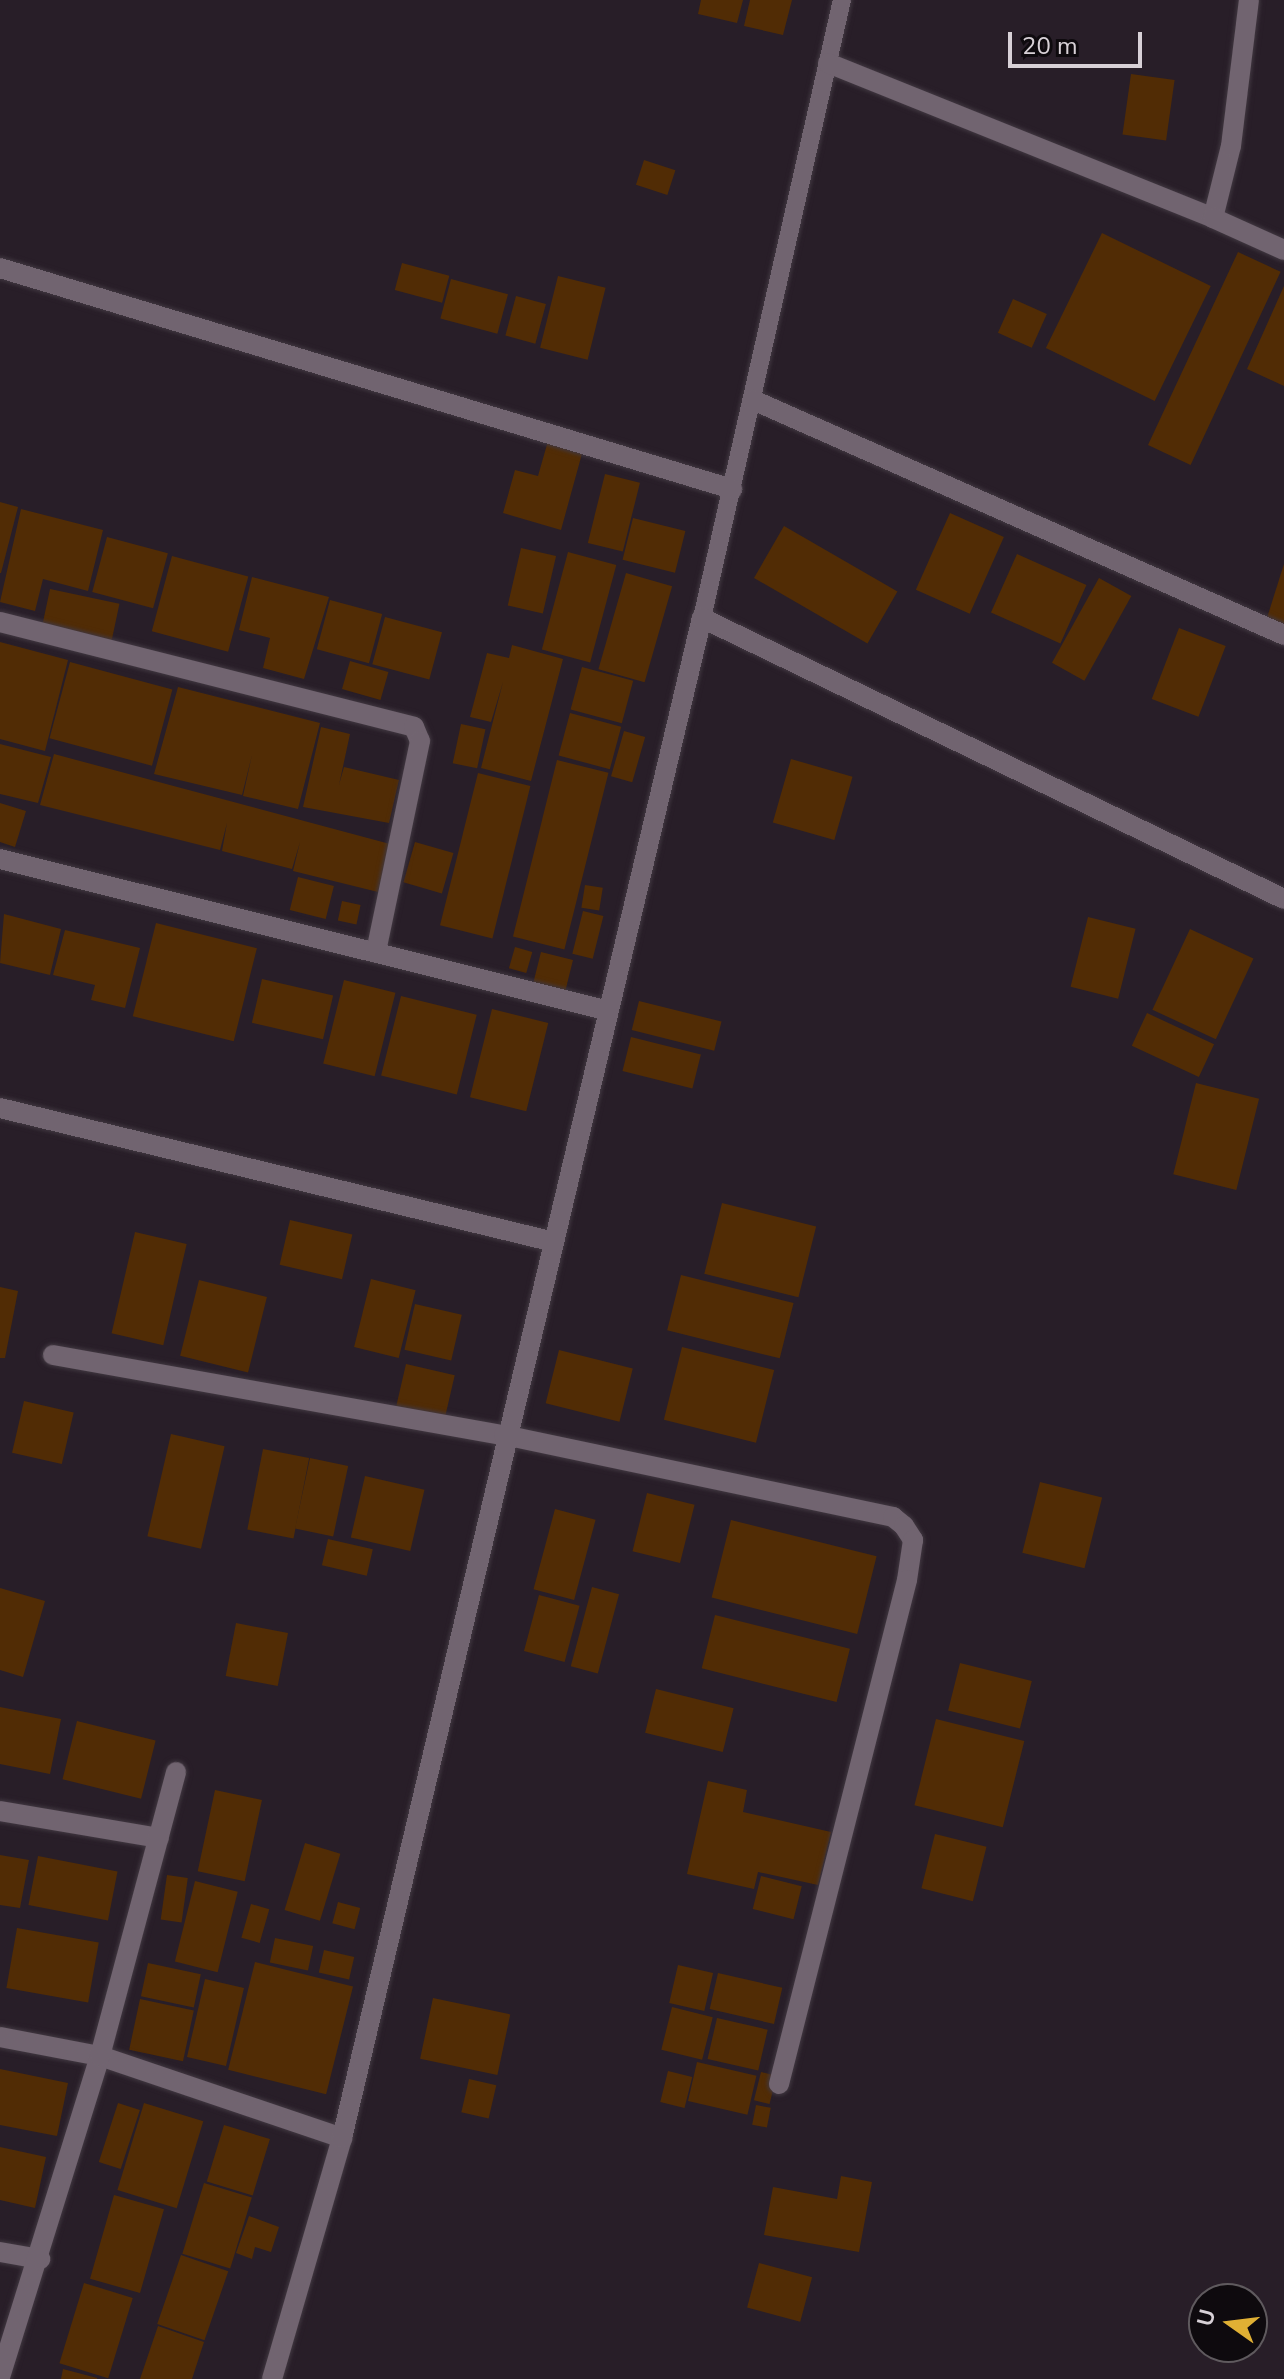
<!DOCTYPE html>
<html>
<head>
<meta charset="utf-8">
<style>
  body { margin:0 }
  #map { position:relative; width:1284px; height:2379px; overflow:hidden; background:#281e28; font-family:"Nunito Sans",sans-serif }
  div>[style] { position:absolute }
  .building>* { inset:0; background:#512c05; transform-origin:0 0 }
  .roads { filter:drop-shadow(0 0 2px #413841) drop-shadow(0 0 2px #413841) }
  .service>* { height:18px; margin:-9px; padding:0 9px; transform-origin:9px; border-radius:9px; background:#716470 }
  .minor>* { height:20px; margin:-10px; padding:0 10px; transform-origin:10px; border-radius:10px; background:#716470 }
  span { translate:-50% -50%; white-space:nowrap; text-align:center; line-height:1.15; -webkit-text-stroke:8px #0e0a0e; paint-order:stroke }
  .north { position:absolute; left:1188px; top:2283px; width:80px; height:80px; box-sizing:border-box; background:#0e0a0e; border:2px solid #5f5a5e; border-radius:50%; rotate:284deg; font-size:22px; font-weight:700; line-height:32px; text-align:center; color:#d8d1d7 }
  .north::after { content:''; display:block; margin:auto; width:28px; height:36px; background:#e0b034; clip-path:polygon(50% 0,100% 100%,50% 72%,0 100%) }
  .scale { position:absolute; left:1008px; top:32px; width:134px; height:36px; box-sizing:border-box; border:4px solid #d8d1d7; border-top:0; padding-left:10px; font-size:24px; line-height:28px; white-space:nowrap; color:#d8d1d7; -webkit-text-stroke:6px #0e0a0e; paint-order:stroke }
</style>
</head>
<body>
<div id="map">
  <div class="building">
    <div style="clip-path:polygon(701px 0,743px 0,737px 23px,698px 14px)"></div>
    <div style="clip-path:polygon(750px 0,792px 0,783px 35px,744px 26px)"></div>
    <div style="left:1131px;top:74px;width:44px;height:61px;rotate:8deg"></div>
    <div style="left:644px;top:160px;width:33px;height:26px;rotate:18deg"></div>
    <div style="left:1102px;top:233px;width:121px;height:128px;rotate:26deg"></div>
    <div style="left:1238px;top:252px;width:47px;height:213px;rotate:25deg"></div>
    <div style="left:402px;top:263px;width:49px;height:28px;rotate:15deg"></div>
    <div style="left:558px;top:276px;width:49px;height:74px;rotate:14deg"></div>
    <div style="left:451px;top:279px;width:59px;height:41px;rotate:15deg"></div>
    <div style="clip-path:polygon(1284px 286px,1284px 386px,1247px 369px)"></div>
    <div style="left:516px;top:296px;width:31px;height:41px;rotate:15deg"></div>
    <div style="left:1013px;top:299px;width:37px;height:37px;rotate:24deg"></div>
    <div style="clip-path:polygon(548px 441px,583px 450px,561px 530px,503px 513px,515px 470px,538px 476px)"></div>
    <div style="left:605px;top:474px;width:36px;height:71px;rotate:14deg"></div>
    <div style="clip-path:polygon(0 502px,18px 507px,1px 573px,0 573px)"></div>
    <div style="clip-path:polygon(21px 509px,103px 530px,88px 591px,43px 579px,35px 611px,0 602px)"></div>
    <div style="left:950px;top:513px;width:59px;height:84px;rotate:24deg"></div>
    <div style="left:633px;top:518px;width:54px;height:43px;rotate:14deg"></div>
    <div style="left:784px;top:526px;width:131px;height:60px;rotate:30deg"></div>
    <div style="left:107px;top:537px;width:63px;height:57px;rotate:15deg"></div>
    <div style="left:521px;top:548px;width:36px;height:59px;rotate:13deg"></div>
    <div style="left:568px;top:552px;width:50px;height:101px;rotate:15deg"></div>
    <div style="left:1017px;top:554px;width:76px;height:64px;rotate:24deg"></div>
    <div style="left:172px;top:556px;width:79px;height:78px;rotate:15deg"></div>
    <div style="clip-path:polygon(1284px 564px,1284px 626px,1266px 621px)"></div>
    <div style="left:626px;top:573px;width:48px;height:100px;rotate:16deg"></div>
    <div style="clip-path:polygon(252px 577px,329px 597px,304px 679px,263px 668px,270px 638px,239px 630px)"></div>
    <div style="left:1099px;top:578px;width:37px;height:97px;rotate:29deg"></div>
    <div style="left:50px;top:589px;width:71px;height:38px;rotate:12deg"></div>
    <div style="left:330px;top:600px;width:54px;height:51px;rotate:15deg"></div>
    <div style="left:385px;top:617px;width:59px;height:49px;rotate:15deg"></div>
    <div style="left:1179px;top:628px;width:50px;height:76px;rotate:21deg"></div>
    <div style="clip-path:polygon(0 642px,68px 660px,45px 751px,0 739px)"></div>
    <div style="clip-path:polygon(512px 645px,563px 659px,531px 781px,481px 768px,503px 682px,491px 722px,470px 717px,487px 653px,509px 658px)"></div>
    <div style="left:350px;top:661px;width:40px;height:29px;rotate:16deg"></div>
    <div style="left:70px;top:662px;width:106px;height:79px;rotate:15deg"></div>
    <div style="left:582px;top:667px;width:53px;height:44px;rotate:15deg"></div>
    <div style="clip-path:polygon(178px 687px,320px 723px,298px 809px,243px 796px,252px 755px,242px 795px,154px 774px)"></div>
    <div style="left:570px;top:713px;width:53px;height:44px;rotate:15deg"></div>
    <div style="left:461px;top:724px;width:25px;height:40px;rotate:12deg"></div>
    <div style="clip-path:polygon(321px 727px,350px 734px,339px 785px,344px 767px,399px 780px,389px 823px,303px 807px)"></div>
    <div style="left:624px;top:731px;width:22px;height:47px;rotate:16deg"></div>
    <div style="clip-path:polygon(0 744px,51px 757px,38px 803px,0 794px)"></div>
    <div style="clip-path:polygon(54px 754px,390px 844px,378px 892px,293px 871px,300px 842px,292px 869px,222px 851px,227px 823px,220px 850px,40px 805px)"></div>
    <div style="left:791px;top:759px;width:64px;height:66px;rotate:16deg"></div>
    <div style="left:557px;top:760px;width:53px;height:182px;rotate:14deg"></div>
    <div style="left:478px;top:773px;width:54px;height:157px;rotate:14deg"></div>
    <div style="clip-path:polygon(0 803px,26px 811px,15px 847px,0 842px)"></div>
    <div style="left:415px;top:842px;width:40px;height:42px;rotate:16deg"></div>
    <div style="left:298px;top:877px;width:37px;height:34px;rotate:14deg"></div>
    <div style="left:585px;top:885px;width:18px;height:23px;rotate:9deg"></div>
    <div style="left:342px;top:901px;width:19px;height:20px;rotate:12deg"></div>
    <div style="left:583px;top:911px;width:21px;height:44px;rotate:14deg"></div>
    <div style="clip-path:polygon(4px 914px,61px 929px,50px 975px,0 963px)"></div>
    <div style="left:1088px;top:917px;width:49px;height:72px;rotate:14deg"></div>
    <div style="left:156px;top:923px;width:104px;height:96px;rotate:14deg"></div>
    <div style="left:1190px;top:929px;width:70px;height:89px;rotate:25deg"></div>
    <div style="clip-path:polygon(65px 930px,140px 948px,125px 1008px,91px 1000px,95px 985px,53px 975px)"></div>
    <div style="left:515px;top:947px;width:18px;height:22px;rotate:16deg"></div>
    <div style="left:541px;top:952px;width:33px;height:33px;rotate:14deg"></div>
    <div style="left:262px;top:979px;width:73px;height:45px;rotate:13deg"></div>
    <div style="left:344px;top:980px;width:53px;height:86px;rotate:14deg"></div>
    <div style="left:401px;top:996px;width:78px;height:82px;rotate:14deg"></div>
    <div style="left:639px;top:1001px;width:85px;height:30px;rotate:14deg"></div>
    <div style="left:492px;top:1009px;width:58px;height:91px;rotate:14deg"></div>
    <div style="left:1147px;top:1013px;width:74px;height:36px;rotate:25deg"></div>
    <div style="left:631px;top:1037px;width:72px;height:35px;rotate:14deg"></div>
    <div style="left:1196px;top:1083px;width:65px;height:94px;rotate:14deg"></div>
    <div style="left:722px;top:1203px;width:97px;height:73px;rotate:14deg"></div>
    <div style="left:290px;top:1220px;width:64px;height:46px;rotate:13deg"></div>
    <div style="left:135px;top:1232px;width:53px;height:104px;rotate:13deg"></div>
    <div style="left:681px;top:1275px;width:116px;height:57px;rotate:14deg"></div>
    <div style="left:371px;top:1279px;width:46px;height:70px;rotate:14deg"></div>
    <div style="left:199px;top:1280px;width:70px;height:78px;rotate:14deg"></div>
    <div style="clip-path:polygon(0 1287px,18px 1291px,5px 1358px,0 1358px)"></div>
    <div style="left:415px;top:1304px;width:48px;height:47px;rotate:13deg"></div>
    <div style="left:682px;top:1347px;width:95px;height:75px;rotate:14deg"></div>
    <div style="left:559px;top:1350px;width:76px;height:55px;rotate:14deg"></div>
    <div style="left:406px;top:1364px;width:50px;height:46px;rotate:13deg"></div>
    <div style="left:24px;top:1401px;width:51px;height:53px;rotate:13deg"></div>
    <div style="left:171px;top:1434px;width:55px;height:105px;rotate:13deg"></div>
    <div style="left:263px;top:1449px;width:47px;height:82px;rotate:11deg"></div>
    <div style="left:310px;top:1458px;width:39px;height:72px;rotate:12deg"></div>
    <div style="left:365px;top:1476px;width:61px;height:63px;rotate:13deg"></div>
    <div style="left:1040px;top:1482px;width:64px;height:73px;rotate:14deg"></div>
    <div style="left:647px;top:1493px;width:49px;height:60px;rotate:14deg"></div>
    <div style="left:555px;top:1509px;width:42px;height:83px;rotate:15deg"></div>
    <div style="left:731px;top:1520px;width:150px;height:80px;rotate:14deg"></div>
    <div style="left:328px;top:1539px;width:46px;height:27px;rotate:13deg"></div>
    <div style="left:592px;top:1587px;width:28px;height:82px;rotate:15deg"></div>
    <div style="clip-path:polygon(0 1588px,45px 1601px,23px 1677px,0 1670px)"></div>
    <div style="left:539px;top:1595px;width:42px;height:58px;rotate:15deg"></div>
    <div style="left:715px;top:1615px;width:139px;height:55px;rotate:14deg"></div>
    <div style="left:236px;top:1623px;width:53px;height:54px;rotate:11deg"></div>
    <div style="left:960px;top:1663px;width:74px;height:49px;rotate:14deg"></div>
    <div style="left:656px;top:1689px;width:80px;height:45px;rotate:14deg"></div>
    <div style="clip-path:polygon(0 1707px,61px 1719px,50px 1774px,0 1764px)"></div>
    <div style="left:936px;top:1719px;width:91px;height:89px;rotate:14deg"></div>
    <div style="left:77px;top:1721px;width:81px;height:60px;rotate:14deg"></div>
    <div style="clip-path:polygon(708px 1781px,747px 1790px,743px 1812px,831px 1832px,818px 1885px,758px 1872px,754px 1889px,687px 1874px)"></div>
    <div style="left:215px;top:1790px;width:48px;height:83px;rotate:12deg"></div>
    <div style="left:935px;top:1834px;width:53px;height:56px;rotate:14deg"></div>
    <div style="left:305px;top:1843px;width:37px;height:70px;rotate:17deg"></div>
    <div style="clip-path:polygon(0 1855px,29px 1860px,20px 1908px,0 1905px)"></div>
    <div style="left:38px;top:1856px;width:81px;height:50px;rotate:11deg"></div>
    <div style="left:167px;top:1875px;width:21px;height:45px;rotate:8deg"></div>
    <div style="left:761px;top:1876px;width:42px;height:34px;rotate:14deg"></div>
    <div style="left:195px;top:1881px;width:44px;height:83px;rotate:14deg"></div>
    <div style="left:338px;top:1902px;width:23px;height:22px;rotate:15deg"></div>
    <div style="left:251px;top:1904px;width:19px;height:35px;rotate:16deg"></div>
    <div style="left:17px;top:1928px;width:83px;height:61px;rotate:10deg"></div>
    <div style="left:275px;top:1938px;width:39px;height:25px;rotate:12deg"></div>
    <div style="left:324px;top:1950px;width:31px;height:23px;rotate:13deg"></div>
    <div style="left:255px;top:1962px;width:101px;height:111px;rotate:14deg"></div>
    <div style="left:148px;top:1963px;width:54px;height:34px;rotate:12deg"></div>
    <div style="left:678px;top:1965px;width:36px;height:39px;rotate:13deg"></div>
    <div style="left:718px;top:1973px;width:66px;height:37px;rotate:13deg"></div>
    <div style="left:205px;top:1979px;width:40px;height:80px;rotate:13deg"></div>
    <div style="left:433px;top:1998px;width:79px;height:62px;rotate:12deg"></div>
    <div style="left:140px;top:1999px;width:55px;height:52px;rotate:12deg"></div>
    <div style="left:672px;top:2007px;width:42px;height:44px;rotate:14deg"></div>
    <div style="left:717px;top:2018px;width:52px;height:42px;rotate:13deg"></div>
    <div style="left:697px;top:2062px;width:61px;height:40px;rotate:13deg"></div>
    <div style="clip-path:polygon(0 2069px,68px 2083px,57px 2136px,0 2125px)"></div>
    <div style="left:668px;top:2071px;width:25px;height:32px;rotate:14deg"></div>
    <div style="left:761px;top:2072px;width:16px;height:29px;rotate:14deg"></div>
    <div style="left:469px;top:2079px;width:28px;height:34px;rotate:13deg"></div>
    <div style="left:118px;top:2103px;width:23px;height:62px;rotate:18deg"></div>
    <div style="left:144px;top:2103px;width:62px;height:91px;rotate:17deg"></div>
    <div style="left:756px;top:2105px;width:15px;height:20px;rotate:11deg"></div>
    <div style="left:224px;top:2125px;width:48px;height:59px;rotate:17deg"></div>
    <div style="clip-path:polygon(0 2147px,46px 2157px,35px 2208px,0 2200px)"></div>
    <div style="clip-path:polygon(841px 2176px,872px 2182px,859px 2252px,764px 2235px,773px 2187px,837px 2199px)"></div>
    <div style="left:204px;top:2183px;width:50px;height:74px;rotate:17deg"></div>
    <div style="left:114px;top:2195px;width:52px;height:87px;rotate:16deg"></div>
    <div style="clip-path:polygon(249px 2216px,279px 2227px,271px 2252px,255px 2247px,252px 2259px,236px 2253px)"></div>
    <div style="left:181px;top:2255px;width:50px;height:73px;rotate:19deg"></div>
    <div style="left:759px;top:2263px;width:55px;height:46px;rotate:15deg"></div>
    <div style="left:84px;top:2283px;width:51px;height:84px;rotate:17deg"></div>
    <div style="clip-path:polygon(158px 2326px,204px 2342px,192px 2379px,140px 2379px)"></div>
    <div style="clip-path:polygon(63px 2369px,97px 2378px,97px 2379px,61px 2379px)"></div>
  </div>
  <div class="roads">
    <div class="service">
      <div style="left:702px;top:618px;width:634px;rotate:-77.24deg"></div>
    </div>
    <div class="minor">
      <div style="left:828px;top:63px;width:415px;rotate:21.9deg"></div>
      <div style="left:1213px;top:218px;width:74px;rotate:-76deg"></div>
      <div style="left:1231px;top:146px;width:147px;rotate:-83deg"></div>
      <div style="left:1213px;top:218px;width:78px;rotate:24.3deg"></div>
      <div style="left:0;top:268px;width:765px;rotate:16.8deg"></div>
      <div style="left:753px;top:400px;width:581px;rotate:23.87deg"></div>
      <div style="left:0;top:622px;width:427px;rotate:14.2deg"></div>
      <div style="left:414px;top:727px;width:15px;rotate:67deg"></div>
      <div style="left:420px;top:741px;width:216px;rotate:101.8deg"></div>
      <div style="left:0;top:859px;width:624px;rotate:14.01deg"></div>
      <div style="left:0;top:1108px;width:566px;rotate:13.59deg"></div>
      <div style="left:53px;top:1355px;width:458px;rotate:10.1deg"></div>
      <div style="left:504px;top:1435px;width:398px;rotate:11.9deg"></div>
      <div style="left:893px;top:1517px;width:14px;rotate:39deg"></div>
      <div style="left:904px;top:1526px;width:17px;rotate:57deg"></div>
      <div style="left:913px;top:1540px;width:40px;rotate:98.5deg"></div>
      <div style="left:907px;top:1580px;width:520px;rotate:104.25deg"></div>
      <div style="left:0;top:1811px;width:161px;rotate:9.6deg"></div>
      <div style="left:0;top:2037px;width:102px;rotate:10.8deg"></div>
      <div style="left:100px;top:2056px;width:256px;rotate:18.7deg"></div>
      <div style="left:0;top:2252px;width:41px;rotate:9.9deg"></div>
      <div style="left:0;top:2377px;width:336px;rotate:-72.7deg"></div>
      <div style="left:100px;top:2056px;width:294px;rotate:-75deg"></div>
      <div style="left:272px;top:2379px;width:251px;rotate:-73.8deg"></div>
      <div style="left:342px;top:2138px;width:1562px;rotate:-76.68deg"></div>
      <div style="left:702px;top:618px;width:646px;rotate:25.77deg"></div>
    </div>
  </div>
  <div class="north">U</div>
  <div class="scale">20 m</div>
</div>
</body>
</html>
